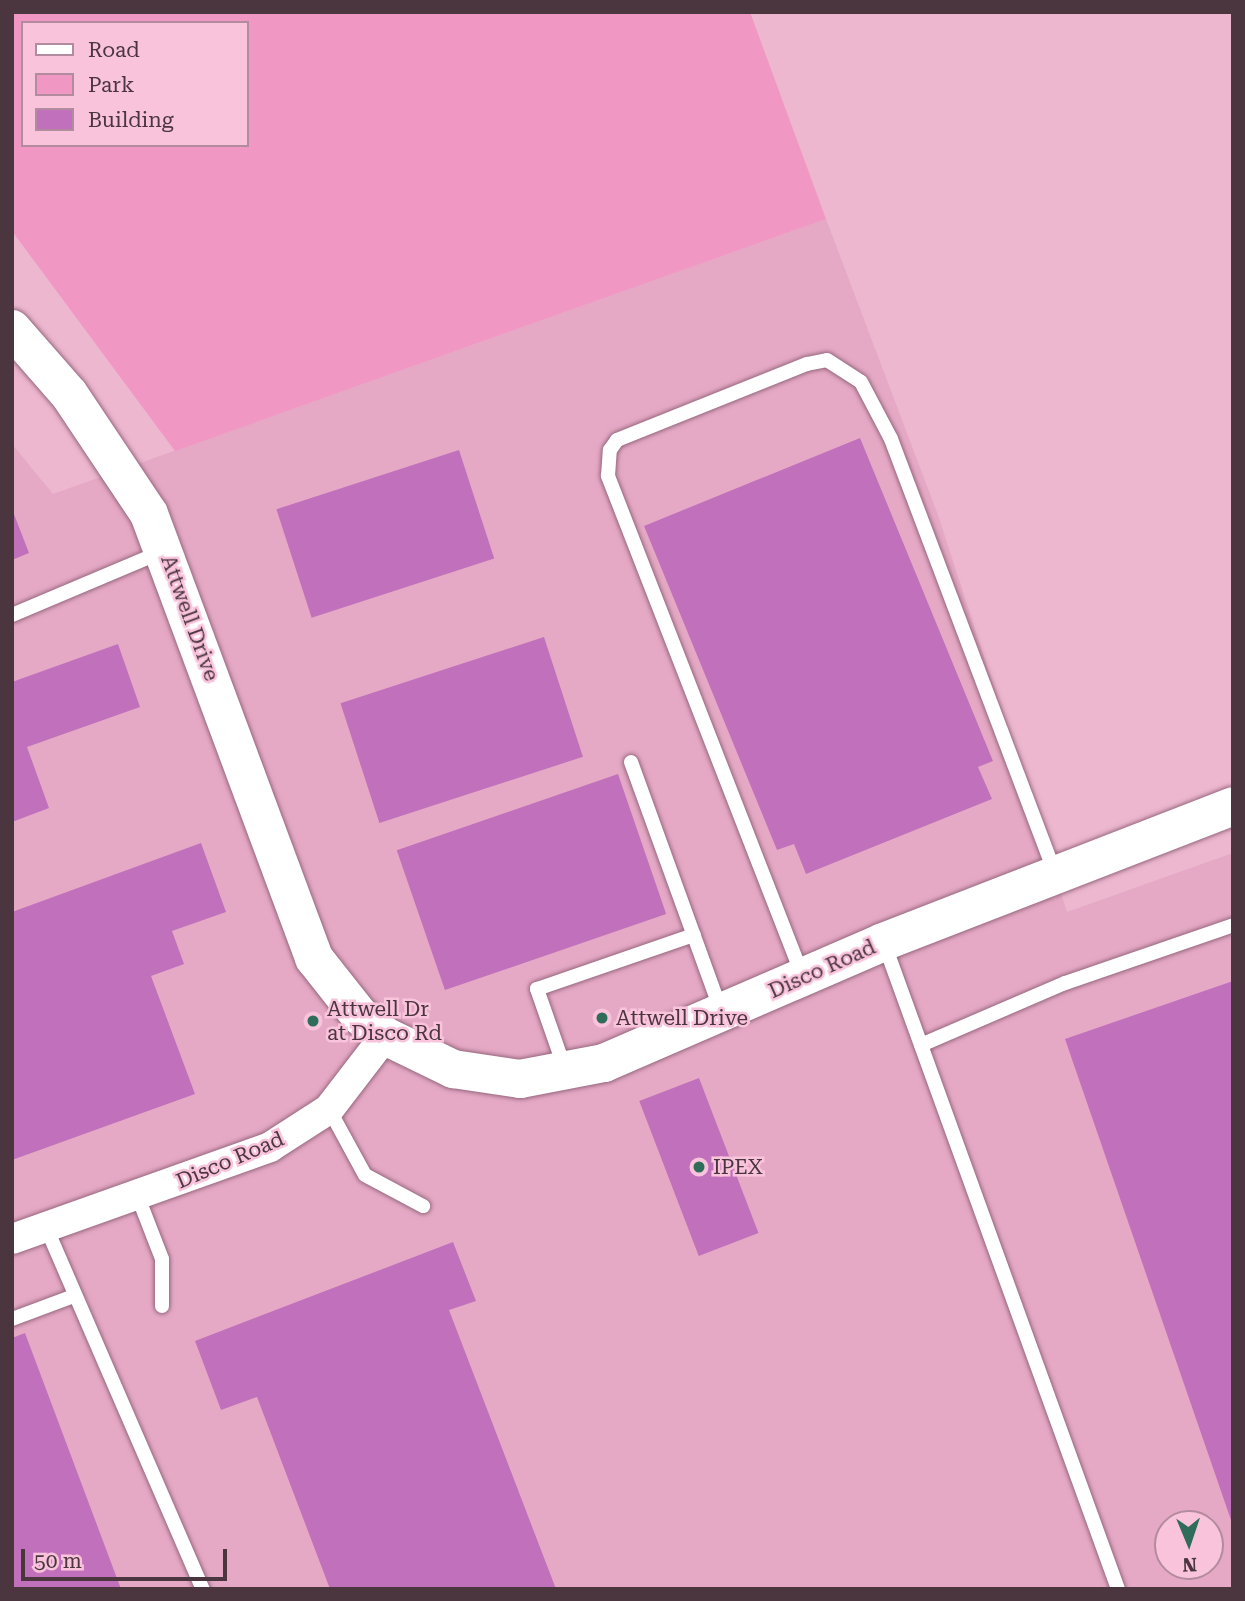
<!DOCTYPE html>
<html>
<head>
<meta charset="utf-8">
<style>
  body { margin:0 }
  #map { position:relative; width:1245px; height:1601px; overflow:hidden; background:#ecb7cf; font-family:"Roboto Serif",serif }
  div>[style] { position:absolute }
  .built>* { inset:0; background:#e5a9c5 }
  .green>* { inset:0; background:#f097c3 }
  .building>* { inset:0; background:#c171bc; transform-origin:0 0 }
  .roads { filter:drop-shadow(0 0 2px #97677e) drop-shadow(0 0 2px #97677e) }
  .service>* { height:14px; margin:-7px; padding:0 7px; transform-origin:7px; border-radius:7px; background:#fff }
  .minor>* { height:30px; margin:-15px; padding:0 15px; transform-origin:15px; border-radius:15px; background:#fff }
  .secondary>* { height:38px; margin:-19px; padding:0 19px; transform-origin:19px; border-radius:19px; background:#fff }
  .dots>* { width:19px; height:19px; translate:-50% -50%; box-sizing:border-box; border:4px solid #f9c3dc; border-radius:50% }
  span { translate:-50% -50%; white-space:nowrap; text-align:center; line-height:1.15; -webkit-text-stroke:5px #f9c3dc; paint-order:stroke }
  .street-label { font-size:21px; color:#4b3640 }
  .poi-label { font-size:21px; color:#4b3640 }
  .left { translate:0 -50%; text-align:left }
  .frame { position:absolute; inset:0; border:14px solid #4b3640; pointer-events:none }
  .legend { position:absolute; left:21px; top:21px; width:228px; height:126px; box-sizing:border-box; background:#f9c3dc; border:2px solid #b38b9e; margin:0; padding:9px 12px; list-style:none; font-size:21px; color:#4b3640 }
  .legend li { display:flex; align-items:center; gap:14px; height:35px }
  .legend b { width:35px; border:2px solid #b38b9e }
  .north { position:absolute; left:1154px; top:1510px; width:70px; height:70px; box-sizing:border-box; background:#f9c3dc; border:2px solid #b38b9e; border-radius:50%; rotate:178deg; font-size:19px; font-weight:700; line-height:28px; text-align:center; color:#4b3640 }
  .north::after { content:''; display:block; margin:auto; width:24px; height:32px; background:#2f6c59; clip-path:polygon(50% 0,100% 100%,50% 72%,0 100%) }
  .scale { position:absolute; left:21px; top:1549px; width:206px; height:32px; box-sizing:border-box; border:4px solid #4b3640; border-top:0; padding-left:9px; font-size:21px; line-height:24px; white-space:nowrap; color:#4b3640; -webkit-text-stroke:5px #f9c3dc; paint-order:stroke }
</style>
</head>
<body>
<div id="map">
  <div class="built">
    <div style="clip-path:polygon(evenodd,826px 219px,938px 515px,1067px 912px,1233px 853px,1233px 1589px,12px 1589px,12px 444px,53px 494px,826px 219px,1168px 1524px,1210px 1524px,1210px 1566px,1168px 1566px,1168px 1524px)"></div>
  </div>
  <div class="green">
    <div style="clip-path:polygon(evenodd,12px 12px,750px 12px,826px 219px,175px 451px,12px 231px,12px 12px,23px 23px,247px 23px,247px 145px,23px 145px,23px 23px)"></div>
  </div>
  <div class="building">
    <div style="clip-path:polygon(860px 438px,993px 761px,978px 767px,992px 799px,806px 874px,794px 844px,777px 850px,644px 526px)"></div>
    <div style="left:459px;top:450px;width:114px;height:192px;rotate:72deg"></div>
    <div style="clip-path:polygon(12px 509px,29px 553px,12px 560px)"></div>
    <div style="left:544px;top:637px;width:126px;height:214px;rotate:72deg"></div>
    <div style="clip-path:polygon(118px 644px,140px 707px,27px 747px,49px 808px,12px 822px,12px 682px)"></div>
    <div style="left:618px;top:774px;width:148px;height:234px;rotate:71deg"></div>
    <div style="clip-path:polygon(201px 843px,226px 912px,172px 931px,184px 964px,151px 976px,195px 1094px,12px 1160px,12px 912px)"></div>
    <div style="clip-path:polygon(1233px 981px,1233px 1523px,1232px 1523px,1065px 1039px)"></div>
    <div style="left:699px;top:1078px;width:166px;height:64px;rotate:69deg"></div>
    <div style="clip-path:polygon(453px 1242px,476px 1301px,449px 1310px,556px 1589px,330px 1589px,257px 1397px,221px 1410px,195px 1341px)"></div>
    <div style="clip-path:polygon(25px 1333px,121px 1589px,12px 1589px,12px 1338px)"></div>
  </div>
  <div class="roads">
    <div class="service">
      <div style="left:12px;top:615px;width:162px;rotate:-22.9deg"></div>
      <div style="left:631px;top:762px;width:265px;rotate:70.1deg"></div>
      <div style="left:884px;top:943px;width:687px;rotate:70.09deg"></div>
      <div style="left:803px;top:977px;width:538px;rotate:-111.27deg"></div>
      <div style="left:608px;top:476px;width:26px;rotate:-86deg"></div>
      <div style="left:610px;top:450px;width:12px;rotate:-55deg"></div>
      <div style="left:617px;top:440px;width:205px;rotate:-21.8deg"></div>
      <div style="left:807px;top:364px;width:20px;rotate:-11deg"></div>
      <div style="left:827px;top:360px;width:40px;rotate:32.9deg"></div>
      <div style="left:861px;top:382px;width:64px;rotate:62.2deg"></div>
      <div style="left:891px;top:439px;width:463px;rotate:69.3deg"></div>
      <div style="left:921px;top:1045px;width:157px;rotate:-23.3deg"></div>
      <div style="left:1065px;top:983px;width:178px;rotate:-19deg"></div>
      <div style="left:565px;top:1069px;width:85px;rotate:-109.3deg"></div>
      <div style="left:537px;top:989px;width:166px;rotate:-19deg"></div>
      <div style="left:329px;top:1109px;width:75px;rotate:61.4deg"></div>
      <div style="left:365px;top:1175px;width:66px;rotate:28.1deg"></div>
      <div style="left:138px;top:1197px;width:66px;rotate:68.8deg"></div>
      <div style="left:162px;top:1259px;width:47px;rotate:90deg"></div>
      <div style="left:46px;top:1227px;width:395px;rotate:66.6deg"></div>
      <div style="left:12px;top:1319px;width:66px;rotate:-20.4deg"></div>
    </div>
    <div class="minor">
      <div style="left:12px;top:1239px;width:274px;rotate:-19.6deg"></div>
      <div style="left:270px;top:1147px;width:70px;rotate:-32.8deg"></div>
      <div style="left:329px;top:1109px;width:92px;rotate:-52.5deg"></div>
    </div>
    <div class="secondary">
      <div style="left:12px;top:329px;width:86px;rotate:48.8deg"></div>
      <div style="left:69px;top:394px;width:144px;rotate:56.3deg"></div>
      <div style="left:149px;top:514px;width:474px;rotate:69.6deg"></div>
      <div style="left:314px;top:958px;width:73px;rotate:51.7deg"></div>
      <div style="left:359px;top:1015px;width:33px;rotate:39deg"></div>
      <div style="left:385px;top:1036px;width:76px;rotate:25.9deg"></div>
      <div style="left:453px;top:1069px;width:68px;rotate:8.5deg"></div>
      <div style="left:520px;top:1079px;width:86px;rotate:-10.8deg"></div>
      <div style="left:604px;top:1063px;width:304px;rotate:-23.4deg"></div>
      <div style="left:883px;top:942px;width:375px;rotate:-21.2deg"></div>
    </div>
  </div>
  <div class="dots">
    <div style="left:602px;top:1018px;background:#2f6c59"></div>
    <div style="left:313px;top:1021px;background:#2f6c59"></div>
    <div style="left:699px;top:1167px;background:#2f6c59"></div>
  </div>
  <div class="street-label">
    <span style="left:190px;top:618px;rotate:70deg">Attwell Drive</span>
    <span style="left:822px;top:969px;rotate:-24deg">Disco Road</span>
    <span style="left:230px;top:1160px;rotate:-23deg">Disco Road</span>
  </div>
  <div class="poi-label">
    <span class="left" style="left:327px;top:1021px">Attwell Dr<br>at Disco Rd</span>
    <span class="left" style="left:616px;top:1018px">Attwell Drive</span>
    <span class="left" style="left:713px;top:1167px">IPEX</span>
  </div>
  <div class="frame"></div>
  <ul class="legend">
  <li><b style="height:9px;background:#fff"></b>Road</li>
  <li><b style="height:19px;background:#f097c3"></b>Park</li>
  <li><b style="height:19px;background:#c171bc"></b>Building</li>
  </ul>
  <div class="north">N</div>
  <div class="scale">50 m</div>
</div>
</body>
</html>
